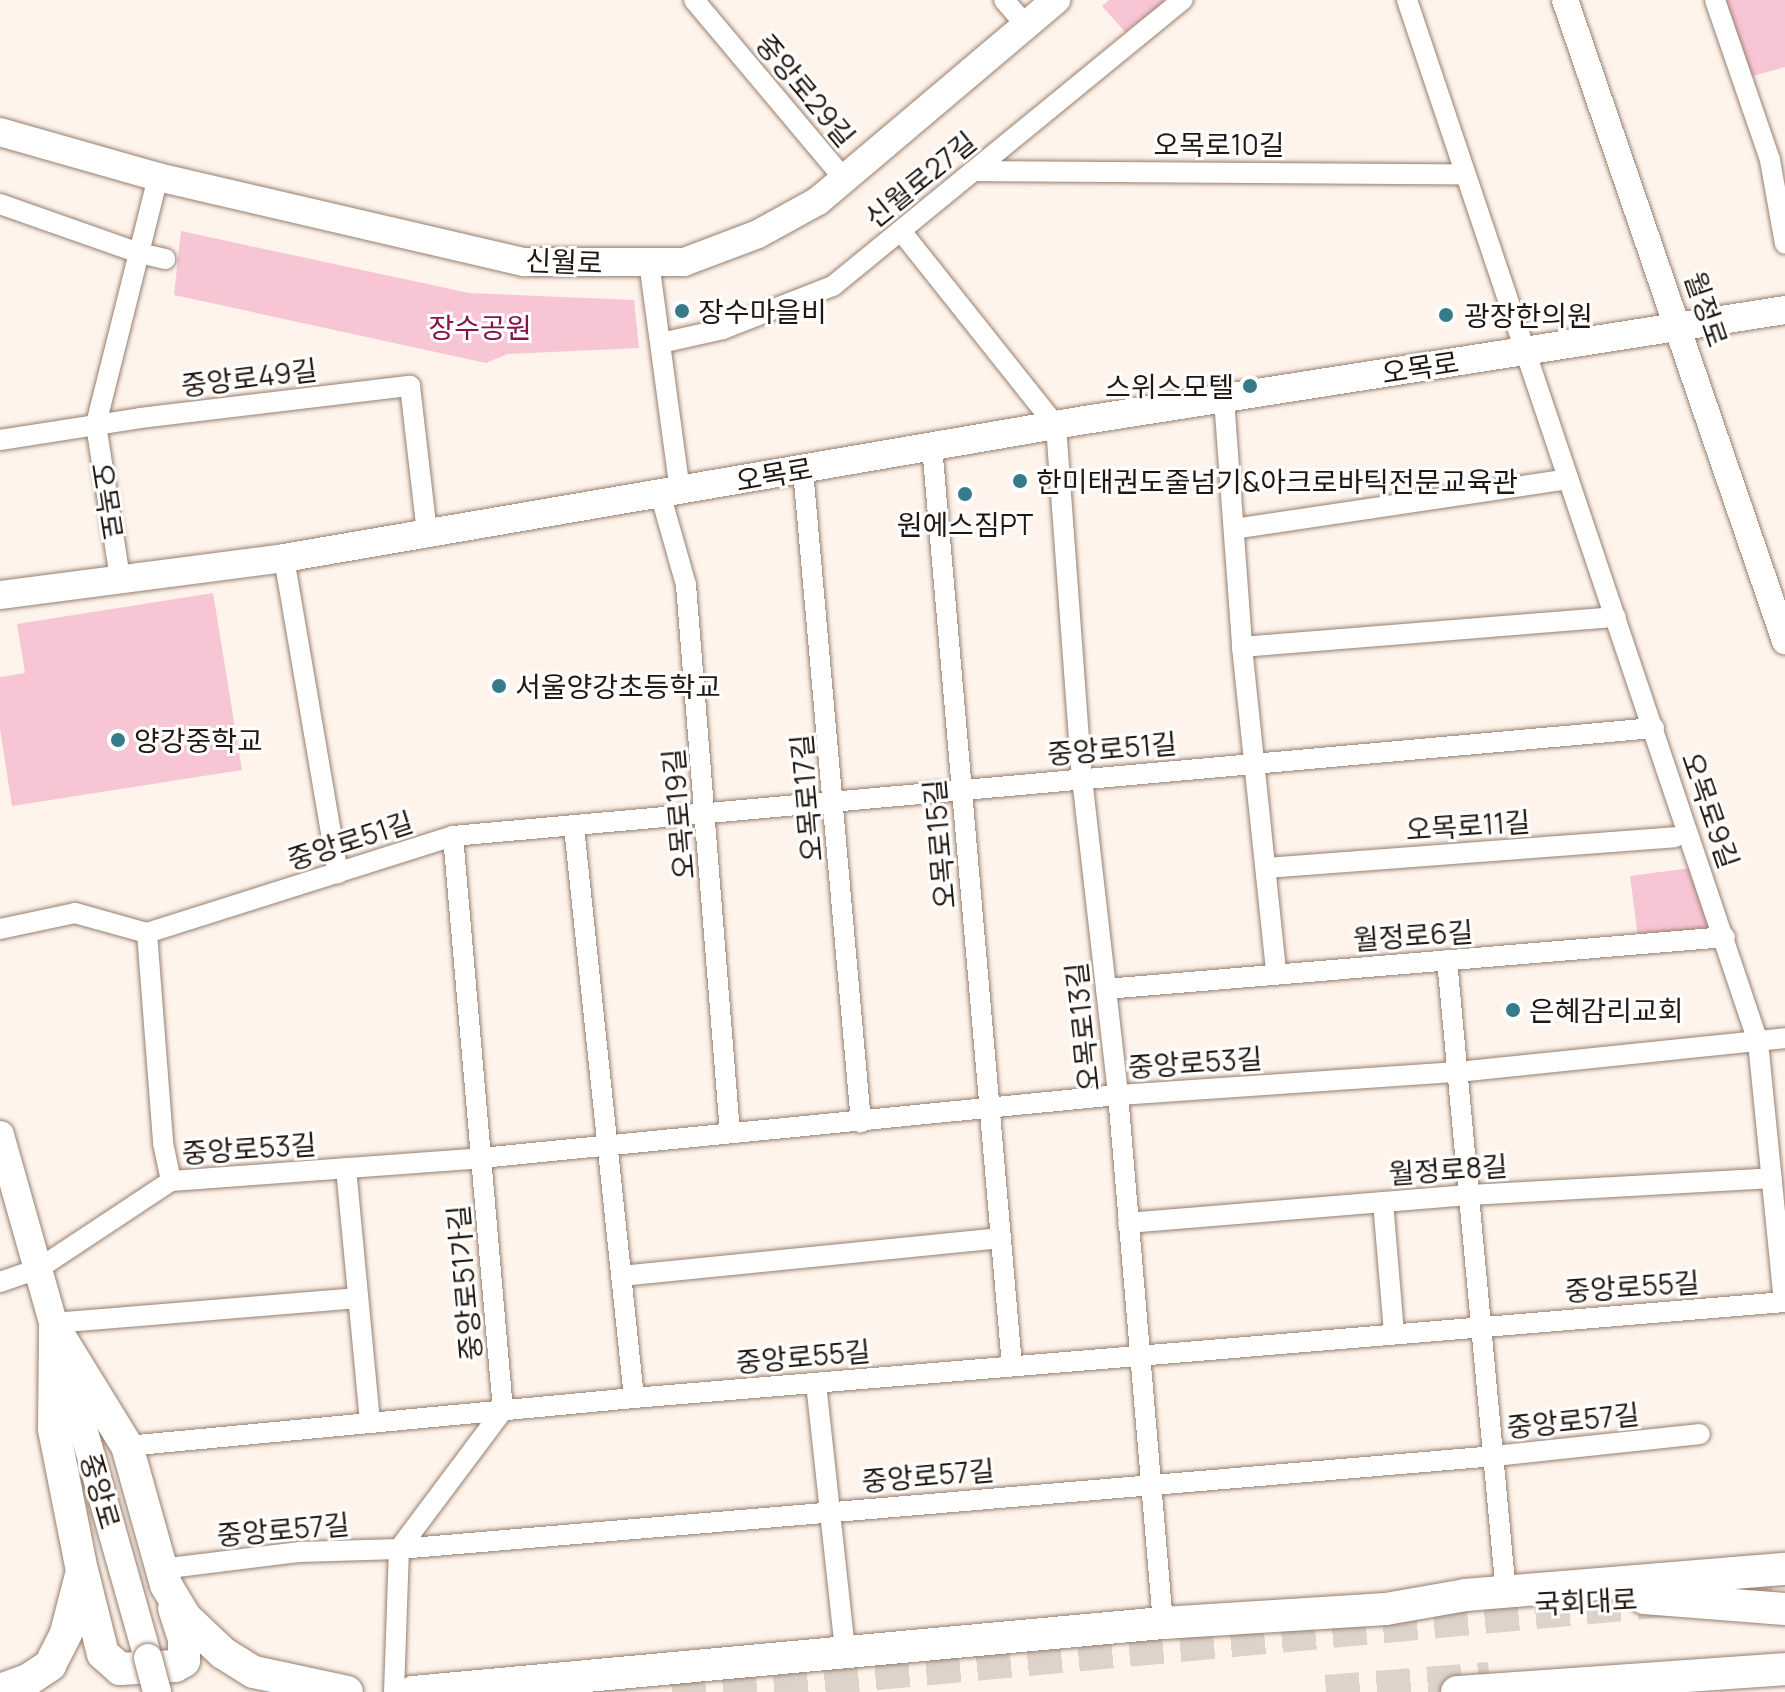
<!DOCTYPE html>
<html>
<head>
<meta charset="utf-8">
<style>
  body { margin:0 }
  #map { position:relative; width:1785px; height:1692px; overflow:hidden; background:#fef4ec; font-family:Manrope,"Noto Sans KR",sans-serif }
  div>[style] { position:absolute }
  .green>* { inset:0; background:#f8c5d5 }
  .trunk-tunnel>* { height:34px; margin-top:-17px; transform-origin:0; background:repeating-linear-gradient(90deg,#ddd3cb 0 34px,transparent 0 51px) }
  .roads { filter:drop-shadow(0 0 2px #977f6e) drop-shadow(0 0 2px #977f6e) }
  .minor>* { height:20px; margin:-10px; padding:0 10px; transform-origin:10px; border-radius:10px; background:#fff }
  .tertiary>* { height:26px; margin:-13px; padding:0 13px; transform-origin:13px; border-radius:13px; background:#fff }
  .secondary>* { height:28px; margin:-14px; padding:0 14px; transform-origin:14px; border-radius:14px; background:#fff }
  .primary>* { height:32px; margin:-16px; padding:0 16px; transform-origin:16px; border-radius:16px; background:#fff }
  .bridges { filter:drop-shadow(0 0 2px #977f6e) drop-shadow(0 0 2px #977f6e) }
  .secondary-bridge>* { height:28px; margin:-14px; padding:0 14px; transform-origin:14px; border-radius:14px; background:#fff }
  .dots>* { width:22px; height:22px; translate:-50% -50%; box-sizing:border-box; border:4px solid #fff; border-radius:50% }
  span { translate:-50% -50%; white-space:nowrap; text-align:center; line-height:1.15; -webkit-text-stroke:6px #fff; paint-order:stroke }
  .street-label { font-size:28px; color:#211811 }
  .poi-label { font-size:28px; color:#211811 }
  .left { translate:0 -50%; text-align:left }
  .right { translate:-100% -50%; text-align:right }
  .park-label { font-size:28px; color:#88134c }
</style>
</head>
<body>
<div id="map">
  <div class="green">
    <div style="clip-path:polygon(1109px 0,1167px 0,1125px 32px,1102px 6px)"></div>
    <div style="clip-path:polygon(1716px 0,1785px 0,1785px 67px,1746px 78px)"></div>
    <div style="clip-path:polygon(181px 231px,469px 293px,634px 300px,639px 348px,508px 354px,486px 363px,174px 295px)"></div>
    <div style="clip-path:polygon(213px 593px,242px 770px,12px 806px,0 729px,0 677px,25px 673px,17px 624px)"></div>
    <div style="clip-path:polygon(1690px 868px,1713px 938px,1639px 945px,1630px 876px)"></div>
  </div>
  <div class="trunk-tunnel">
    <div style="left:672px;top:1692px;width:1118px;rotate:-5.29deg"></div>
    <div style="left:1326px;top:1692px;width:164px;rotate:-4.6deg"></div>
  </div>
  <div class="roads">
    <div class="minor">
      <div style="left:694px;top:0;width:234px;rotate:50deg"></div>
      <div style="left:1004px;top:0;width:33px;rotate:49deg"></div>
      <div style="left:1407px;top:0;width:1100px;rotate:71.38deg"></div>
      <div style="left:1758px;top:1042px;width:261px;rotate:84.3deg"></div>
      <div style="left:1715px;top:0;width:169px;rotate:71deg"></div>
      <div style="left:1770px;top:160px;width:85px;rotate:79.9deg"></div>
      <div style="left:974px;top:171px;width:490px;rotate:0.4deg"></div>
      <div style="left:0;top:204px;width:147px;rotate:19.4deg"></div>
      <div style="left:139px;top:253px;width:27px;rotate:13deg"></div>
      <div style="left:901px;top:231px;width:249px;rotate:51.5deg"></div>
      <div style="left:1056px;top:426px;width:353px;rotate:85.8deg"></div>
      <div style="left:1082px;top:778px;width:319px;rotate:83.5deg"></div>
      <div style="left:1118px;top:1095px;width:530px;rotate:85.13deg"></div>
      <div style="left:649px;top:262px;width:230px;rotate:82.3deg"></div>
      <div style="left:661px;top:343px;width:64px;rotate:-12.7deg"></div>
      <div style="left:723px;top:329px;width:118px;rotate:-21.4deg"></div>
      <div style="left:833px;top:286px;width:452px;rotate:-39.3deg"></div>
      <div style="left:1224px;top:399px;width:249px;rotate:85.8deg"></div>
      <div style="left:1242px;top:647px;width:328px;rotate:84deg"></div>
      <div style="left:0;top:440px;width:142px;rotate:-8.9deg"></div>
      <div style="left:140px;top:418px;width:272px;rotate:-6.8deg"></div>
      <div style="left:410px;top:386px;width:149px;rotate:83.4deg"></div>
      <div style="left:932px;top:446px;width:923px;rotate:85.03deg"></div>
      <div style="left:803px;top:470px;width:655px;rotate:84.92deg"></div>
      <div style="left:660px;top:493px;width:96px;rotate:74.2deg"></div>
      <div style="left:686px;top:585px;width:550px;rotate:85.41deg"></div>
      <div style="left:1234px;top:529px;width:338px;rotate:-8.5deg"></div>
      <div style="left:284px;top:558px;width:320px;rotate:80.3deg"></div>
      <div style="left:120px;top:578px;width:156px;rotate:-98.9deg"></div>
      <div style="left:96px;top:424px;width:255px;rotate:-75.9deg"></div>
      <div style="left:1242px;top:647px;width:375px;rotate:-4.6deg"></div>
      <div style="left:574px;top:827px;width:574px;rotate:84deg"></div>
      <div style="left:1266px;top:868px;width:410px;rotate:-4.3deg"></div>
      <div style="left:0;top:929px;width:77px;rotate:-12deg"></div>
      <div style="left:75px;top:913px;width:75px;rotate:15.5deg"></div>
      <div style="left:147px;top:933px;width:321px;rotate:-17.6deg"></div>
      <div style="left:453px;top:836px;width:1206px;rotate:-5.14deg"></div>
      <div style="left:147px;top:933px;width:211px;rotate:85.6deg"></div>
      <div style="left:163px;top:1143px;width:39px;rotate:78deg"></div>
      <div style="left:1447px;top:960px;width:636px;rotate:84.68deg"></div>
      <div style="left:1106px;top:989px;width:621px;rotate:-4.8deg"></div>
      <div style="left:346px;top:1168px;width:256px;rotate:84.6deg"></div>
      <div style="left:1383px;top:1202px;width:131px;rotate:85.2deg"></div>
      <div style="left:1128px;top:1223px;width:344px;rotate:-4.7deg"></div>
      <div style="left:1471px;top:1195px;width:301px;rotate:-3.2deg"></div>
      <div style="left:621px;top:1276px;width:382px;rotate:-5.7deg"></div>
      <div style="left:0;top:1282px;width:40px;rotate:-18.9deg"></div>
      <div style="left:38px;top:1269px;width:159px;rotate:-33.5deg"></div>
      <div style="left:171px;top:1181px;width:311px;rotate:-4.2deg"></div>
      <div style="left:481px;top:1158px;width:640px;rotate:-5.65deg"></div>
      <div style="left:1118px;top:1095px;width:341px;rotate:-3.9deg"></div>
      <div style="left:1458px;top:1072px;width:329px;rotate:-5.9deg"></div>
      <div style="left:54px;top:1323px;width:305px;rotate:-4.7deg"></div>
      <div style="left:816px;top:1383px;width:270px;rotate:83.8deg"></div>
      <div style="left:127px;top:1446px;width:509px;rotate:-5.41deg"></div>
      <div style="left:634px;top:1398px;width:1155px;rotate:-4.77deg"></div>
      <div style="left:161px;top:1569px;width:140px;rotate:-7deg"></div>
      <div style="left:300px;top:1552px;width:99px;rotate:-1.7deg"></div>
      <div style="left:399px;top:1549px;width:1100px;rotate:-4.85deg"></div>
      <div style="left:1495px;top:1456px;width:206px;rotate:-6.1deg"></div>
      <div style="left:394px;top:1692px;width:143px;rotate:-88deg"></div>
      <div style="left:399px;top:1549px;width:174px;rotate:-53.2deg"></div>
      <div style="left:503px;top:1410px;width:576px;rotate:-94.98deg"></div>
    </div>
    <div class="tertiary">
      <div style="left:1565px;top:0;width:678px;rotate:71.06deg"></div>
    </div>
    <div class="secondary">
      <div style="left:0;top:132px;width:164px;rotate:15.9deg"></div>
      <div style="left:158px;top:177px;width:376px;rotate:13.1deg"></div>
      <div style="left:524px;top:262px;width:160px"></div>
      <div style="left:684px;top:262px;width:79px;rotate:-20.7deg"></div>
      <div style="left:758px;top:234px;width:68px;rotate:-28.8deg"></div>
      <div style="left:818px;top:201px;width:312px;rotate:-40.2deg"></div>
      <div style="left:0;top:595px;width:286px;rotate:-7.4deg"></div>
      <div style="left:284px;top:558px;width:813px;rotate:-9.78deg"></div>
      <div style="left:1085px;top:420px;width:709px;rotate:-8.93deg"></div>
      <div style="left:0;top:1135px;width:544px;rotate:74.2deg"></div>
    </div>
    <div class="primary">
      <div style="left:55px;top:1329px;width:137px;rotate:58.4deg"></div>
      <div style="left:127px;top:1446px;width:144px;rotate:74.3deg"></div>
      <div style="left:166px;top:1585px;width:39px;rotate:59deg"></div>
      <div style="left:186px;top:1618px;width:51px;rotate:43.4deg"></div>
      <div style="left:223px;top:1653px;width:36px;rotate:32deg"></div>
      <div style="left:254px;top:1672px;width:95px;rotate:12.1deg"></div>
      <div style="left:83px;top:1574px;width:82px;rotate:76deg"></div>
      <div style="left:103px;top:1654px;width:23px;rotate:41deg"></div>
      <div style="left:120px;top:1669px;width:55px;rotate:-3.1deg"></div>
      <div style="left:175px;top:1666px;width:10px;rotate:-29deg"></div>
      <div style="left:184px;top:1661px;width:22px;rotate:-90deg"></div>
      <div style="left:184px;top:1639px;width:32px;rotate:-108deg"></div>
      <div style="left:1644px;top:1598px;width:141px;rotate:4.5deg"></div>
      <div style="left:0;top:1690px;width:30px;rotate:-20deg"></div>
      <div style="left:28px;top:1680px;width:27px;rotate:-34deg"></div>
      <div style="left:50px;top:1665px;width:36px;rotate:-63deg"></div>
      <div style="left:66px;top:1633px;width:64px;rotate:-75.5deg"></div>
      <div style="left:82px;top:1571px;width:145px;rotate:-101.2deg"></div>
      <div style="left:54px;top:1429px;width:100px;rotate:-89.4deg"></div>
      <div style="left:413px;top:1692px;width:753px;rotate:-5.26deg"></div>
      <div style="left:1163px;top:1623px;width:223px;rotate:-3.6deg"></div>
      <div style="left:1386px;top:1609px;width:81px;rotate:-9.9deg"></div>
      <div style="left:1466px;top:1595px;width:320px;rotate:-4.7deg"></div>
      <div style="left:1457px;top:1692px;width:329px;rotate:-4deg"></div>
    </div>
  </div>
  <div class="bridges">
    <div class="secondary-bridge">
      <div style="left:148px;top:1658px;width:35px;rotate:75deg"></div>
    </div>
  </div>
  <div class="dots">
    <div style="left:682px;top:311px;background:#367b89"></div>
    <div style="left:1446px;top:315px;background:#367b89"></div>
    <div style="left:1250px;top:386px;background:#367b89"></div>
    <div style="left:1020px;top:481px;background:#367b89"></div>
    <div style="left:965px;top:494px;background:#367b89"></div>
    <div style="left:499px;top:686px;background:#367b89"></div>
    <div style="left:118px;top:740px;background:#367b89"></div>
    <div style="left:1513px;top:1010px;background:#367b89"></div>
  </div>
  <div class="street-label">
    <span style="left:806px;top:90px;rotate:50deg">중앙로29길</span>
    <span style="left:1219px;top:144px">오목로10길</span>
    <span style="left:920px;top:179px;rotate:-39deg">신월로27길</span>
    <span style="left:564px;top:261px;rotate:2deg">신월로</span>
    <span style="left:1707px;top:309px;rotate:71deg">월정로</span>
    <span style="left:1420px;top:367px;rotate:-9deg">오목로</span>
    <span style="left:249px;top:377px;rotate:-7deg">중앙로49길</span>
    <span style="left:774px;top:474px;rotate:-10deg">오목로</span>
    <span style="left:108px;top:501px;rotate:81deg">오목로</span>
    <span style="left:1112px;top:748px;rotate:-5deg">중앙로51길</span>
    <span style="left:806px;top:798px;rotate:-95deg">오목로17길</span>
    <span style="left:1711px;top:810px;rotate:71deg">오목로9길</span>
    <span style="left:678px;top:814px;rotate:-95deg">오목로19길</span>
    <span style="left:1468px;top:825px;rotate:-4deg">오목로11길</span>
    <span style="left:350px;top:840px;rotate:-18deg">중앙로51길</span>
    <span style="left:939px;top:844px;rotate:-95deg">오목로15길</span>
    <span style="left:1413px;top:935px;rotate:-4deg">월정로6길</span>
    <span style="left:1082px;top:1027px;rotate:-96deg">오목로13길</span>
    <span style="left:1195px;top:1062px;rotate:-4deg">중앙로53길</span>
    <span style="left:249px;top:1148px;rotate:-4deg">중앙로53길</span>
    <span style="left:1448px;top:1169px;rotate:-4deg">월정로8길</span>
    <span style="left:464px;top:1283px;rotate:-95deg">중앙로51가길</span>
    <span style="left:1632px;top:1286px;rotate:-4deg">중앙로55길</span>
    <span style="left:803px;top:1356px;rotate:-5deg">중앙로55길</span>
    <span style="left:1573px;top:1420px;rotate:-6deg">중앙로57길</span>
    <span style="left:928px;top:1475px;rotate:-5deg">중앙로57길</span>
    <span style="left:101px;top:1491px;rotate:74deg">중앙로</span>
    <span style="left:283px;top:1529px;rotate:-5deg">중앙로57길</span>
    <span style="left:1586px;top:1601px;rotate:-3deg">국회대로</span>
  </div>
  <div class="poi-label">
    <span class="left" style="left:698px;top:311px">장수마을비</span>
    <span class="left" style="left:1464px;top:315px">광장한의원</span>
    <span class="right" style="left:1234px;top:386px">스위스모텔</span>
    <span class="left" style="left:1036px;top:481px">한미태권도줄넘기&amp;아크로바틱전문교육관</span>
    <span style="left:965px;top:524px">원에스짐PT</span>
    <span class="left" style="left:515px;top:686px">서울양강초등학교</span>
    <span class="left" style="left:134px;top:740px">양강중학교</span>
    <span class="left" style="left:1529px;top:1010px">은혜감리교회</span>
  </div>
  <div class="park-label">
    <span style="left:480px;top:327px">장수공원</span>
  </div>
</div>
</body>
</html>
